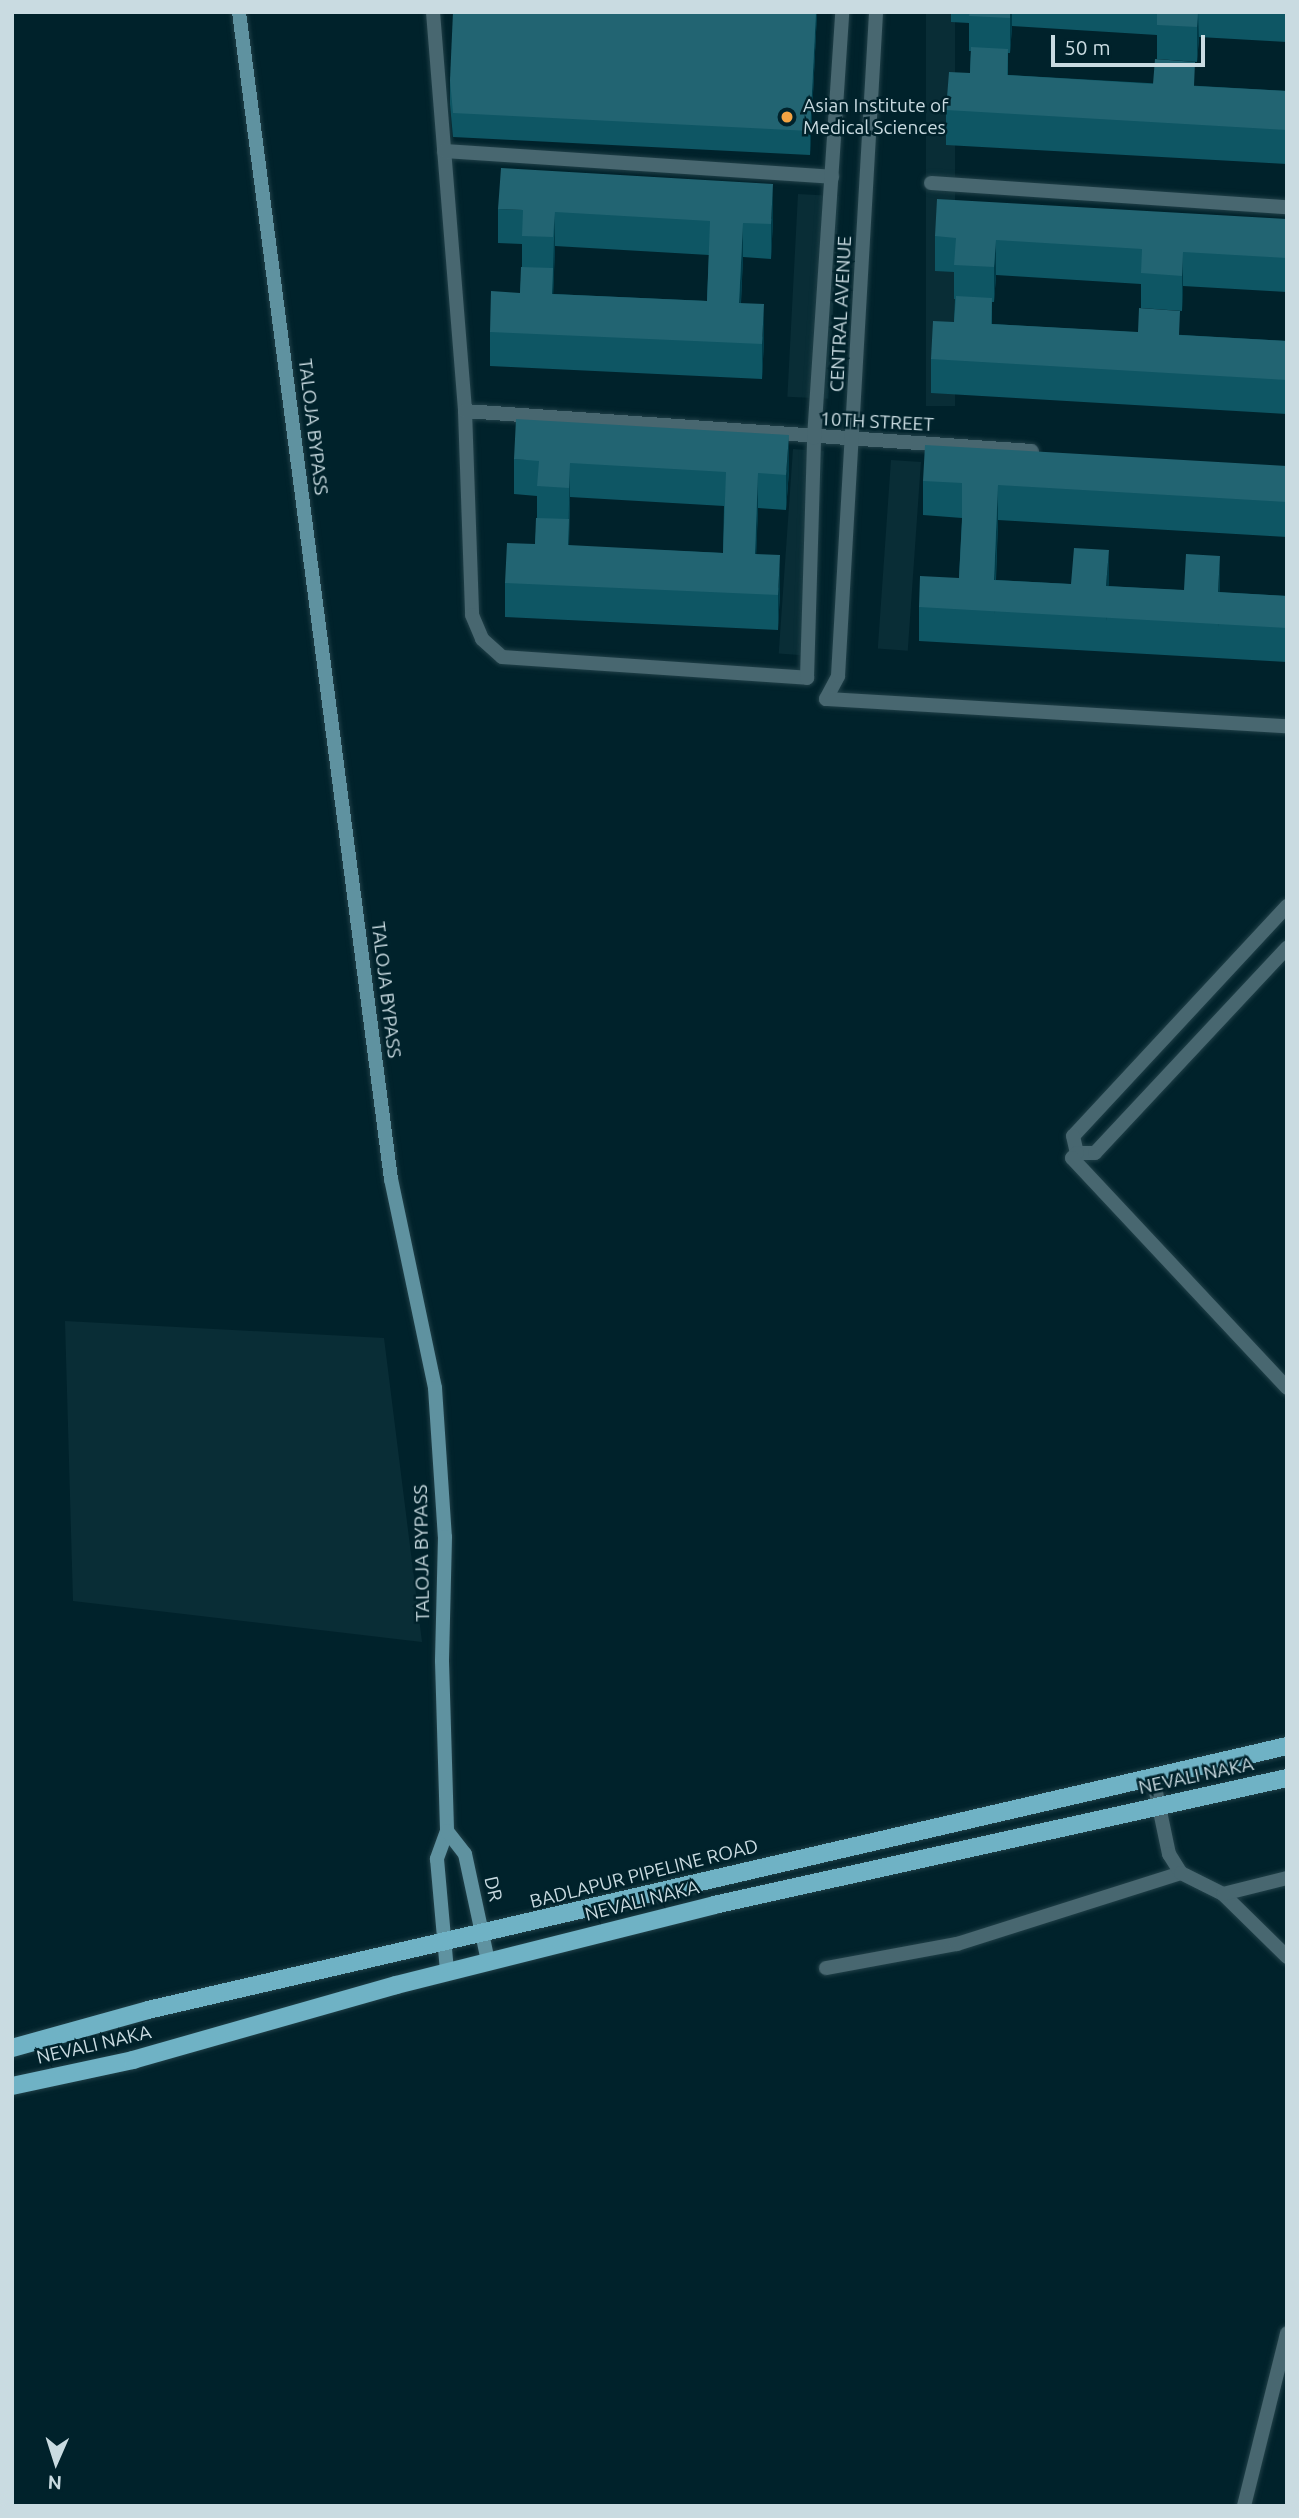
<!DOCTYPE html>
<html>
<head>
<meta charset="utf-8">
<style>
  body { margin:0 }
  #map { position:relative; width:1299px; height:2518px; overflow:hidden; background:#00222b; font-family:Ubuntu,sans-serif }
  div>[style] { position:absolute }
  .built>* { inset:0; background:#092d36; transform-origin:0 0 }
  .roads { filter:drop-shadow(0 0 2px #204048) drop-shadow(0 0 2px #204048) }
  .minor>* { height:14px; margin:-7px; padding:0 7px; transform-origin:7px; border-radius:7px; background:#486770 }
  .tertiary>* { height:14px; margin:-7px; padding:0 7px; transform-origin:7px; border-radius:7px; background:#486770 }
  .secondary>* { height:14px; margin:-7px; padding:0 7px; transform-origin:7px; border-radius:7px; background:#5f92a0 }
  .primary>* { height:18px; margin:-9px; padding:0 9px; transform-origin:9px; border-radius:9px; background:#6fb2c5 }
  .wall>* { inset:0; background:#0e5664 }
  .shaded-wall>* { inset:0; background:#003b48 }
  .building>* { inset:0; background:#226472 }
  .dots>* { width:19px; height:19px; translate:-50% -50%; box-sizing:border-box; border:4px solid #00222b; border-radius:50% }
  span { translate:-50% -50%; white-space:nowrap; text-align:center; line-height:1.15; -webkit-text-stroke:5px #00222b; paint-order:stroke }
  .poi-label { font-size:19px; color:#c9dbe1 }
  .left { translate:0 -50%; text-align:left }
  .street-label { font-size:19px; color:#c9dbe1 }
  .frame { position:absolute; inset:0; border:14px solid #c9dbe1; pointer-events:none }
  .north { position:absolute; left:21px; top:2427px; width:70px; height:70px; -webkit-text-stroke:5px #00222b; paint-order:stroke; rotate:183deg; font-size:19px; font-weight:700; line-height:28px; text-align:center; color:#c9dbe1 }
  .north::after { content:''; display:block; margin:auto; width:24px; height:32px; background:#c9dbe1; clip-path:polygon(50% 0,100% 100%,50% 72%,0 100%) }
  .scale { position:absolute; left:1051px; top:35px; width:154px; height:32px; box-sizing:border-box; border:4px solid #c9dbe1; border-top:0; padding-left:9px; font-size:21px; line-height:24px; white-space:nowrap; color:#c9dbe1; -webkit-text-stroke:5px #00222b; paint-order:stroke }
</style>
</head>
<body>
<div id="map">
  <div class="built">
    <div style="left:926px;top:12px;width:29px;height:394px"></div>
    <div style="left:798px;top:194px;width:41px;height:203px;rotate:3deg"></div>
    <div style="left:793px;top:449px;width:31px;height:205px;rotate:4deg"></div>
    <div style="left:891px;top:460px;width:30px;height:189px;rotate:4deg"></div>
    <div style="clip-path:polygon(65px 1321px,384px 1338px,422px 1642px,73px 1601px)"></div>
  </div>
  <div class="roads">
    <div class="minor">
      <div style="left:433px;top:12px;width:400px;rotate:85.4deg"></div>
      <div style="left:465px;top:411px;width:204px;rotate:88deg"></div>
      <div style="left:472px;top:615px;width:26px;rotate:67deg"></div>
      <div style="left:482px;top:639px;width:27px;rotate:42deg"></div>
      <div style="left:502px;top:657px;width:306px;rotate:3.9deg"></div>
      <div style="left:444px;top:151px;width:389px;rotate:3.8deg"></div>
      <div style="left:931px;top:183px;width:357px;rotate:3.9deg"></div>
      <div style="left:465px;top:411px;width:568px;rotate:4.04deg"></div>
      <div style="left:807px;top:678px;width:240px;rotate:-88.3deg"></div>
      <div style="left:814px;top:438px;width:427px;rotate:-86.2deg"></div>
      <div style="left:826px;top:699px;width:26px;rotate:-62deg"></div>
      <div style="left:838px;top:676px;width:665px;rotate:-86.72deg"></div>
      <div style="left:826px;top:699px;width:462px;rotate:3.4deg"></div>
      <div style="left:1287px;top:906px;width:314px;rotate:132.9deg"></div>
      <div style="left:1073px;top:1136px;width:17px;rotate:77deg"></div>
      <div style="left:1077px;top:1153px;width:18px"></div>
      <div style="left:1095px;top:1153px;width:281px;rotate:-46.9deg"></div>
      <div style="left:1077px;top:1153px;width:7px;rotate:135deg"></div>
      <div style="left:1072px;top:1158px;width:315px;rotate:46.9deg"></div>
      <div style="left:826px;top:1968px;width:133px;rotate:-10.4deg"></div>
      <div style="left:957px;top:1944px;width:235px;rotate:-17.6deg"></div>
    </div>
    <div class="tertiary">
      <div style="left:1153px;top:1778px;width:78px;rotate:78.1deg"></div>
      <div style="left:1169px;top:1854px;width:22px;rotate:58deg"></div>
      <div style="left:1181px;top:1873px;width:47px;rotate:26.6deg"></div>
      <div style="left:1223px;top:1894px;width:90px;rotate:44.5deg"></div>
      <div style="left:1223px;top:1894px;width:66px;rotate:-14deg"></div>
      <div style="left:1244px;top:2506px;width:178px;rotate:-76deg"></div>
    </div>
    <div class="secondary">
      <div style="left:239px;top:12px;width:1177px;rotate:82.58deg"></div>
      <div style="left:391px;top:1179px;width:214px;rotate:78.1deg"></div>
      <div style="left:435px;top:1388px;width:149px;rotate:86.2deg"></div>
      <div style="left:445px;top:1537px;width:124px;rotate:91.4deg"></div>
      <div style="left:442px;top:1661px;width:170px;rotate:88.3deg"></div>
      <div style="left:447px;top:1831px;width:30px;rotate:110deg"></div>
      <div style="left:437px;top:1859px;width:112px;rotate:84.9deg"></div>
      <div style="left:447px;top:1831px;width:29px;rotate:52deg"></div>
      <div style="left:465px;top:1854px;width:109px;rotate:77.9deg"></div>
    </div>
    <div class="primary">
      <div style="left:12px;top:2048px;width:141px;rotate:-15.6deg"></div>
      <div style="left:148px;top:2010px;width:1169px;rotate:-13.05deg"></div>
      <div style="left:12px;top:2086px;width:124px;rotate:-12.1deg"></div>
      <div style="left:133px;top:2060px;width:273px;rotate:-15.9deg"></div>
      <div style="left:396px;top:1985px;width:328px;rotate:-14.1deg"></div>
      <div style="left:714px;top:1905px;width:587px;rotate:-12.5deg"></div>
    </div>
  </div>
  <div class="wall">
    <div style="clip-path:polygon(817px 12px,810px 155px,453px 137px,450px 104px,450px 80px)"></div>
    <div style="clip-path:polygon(951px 12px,1287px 12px,1287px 42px,1199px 37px,1197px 62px,1157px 59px,1157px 35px,1012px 26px,1010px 53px,1008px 53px,1008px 75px,1287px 91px,1287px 164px,946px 145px,946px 110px,970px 73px,971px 51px,969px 51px,969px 23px,951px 22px)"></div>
    <div style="clip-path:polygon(evenodd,498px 209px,773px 219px,771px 259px,743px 257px,741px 303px,764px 339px,762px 379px,490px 366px,490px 332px,520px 293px,522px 267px,522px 244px,498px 243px,498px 209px,555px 246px,709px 255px,707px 301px,553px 294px,555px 246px)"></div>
    <div style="clip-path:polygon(1287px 219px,1287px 292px,1183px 286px,1182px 311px,1141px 308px,1141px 284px,996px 275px,994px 302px,992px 302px,992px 324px,1287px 341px,1287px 414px,931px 393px,931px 359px,954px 322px,955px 299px,954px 299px,954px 272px,935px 271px,935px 236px)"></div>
    <div style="clip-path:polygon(evenodd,514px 459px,789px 470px,786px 510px,758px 508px,756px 554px,780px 590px,778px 630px,505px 617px,505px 583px,535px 544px,537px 518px,537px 496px,514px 494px,514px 459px,570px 497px,724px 506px,723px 553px,569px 546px,570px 497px)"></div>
    <div style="clip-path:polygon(1287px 466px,1287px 537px,998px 520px,996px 580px,1287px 596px,1287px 662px,919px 641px,919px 607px,959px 578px,962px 518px,923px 515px,923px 481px)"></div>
  </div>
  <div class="shaded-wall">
    <div style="clip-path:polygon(816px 12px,817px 12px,810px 155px,810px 131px)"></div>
    <div style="clip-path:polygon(1010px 12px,1012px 12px,1012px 26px,1010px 53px)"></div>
    <div style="clip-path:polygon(1198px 12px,1199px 37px,1197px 62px,1197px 27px)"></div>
    <div style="clip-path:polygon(773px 184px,773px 219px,771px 259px,771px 224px)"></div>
    <div style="clip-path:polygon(555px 212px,555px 246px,553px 303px,552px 294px)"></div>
    <div style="clip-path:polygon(743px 223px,743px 257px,739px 338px,739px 303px)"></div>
    <div style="clip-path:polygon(996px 240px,996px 275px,994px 302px,994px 267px)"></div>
    <div style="clip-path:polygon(1183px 252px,1183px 286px,1182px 311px,1182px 276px)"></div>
    <div style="clip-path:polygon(764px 304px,764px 339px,762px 379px,762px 344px)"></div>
    <div style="clip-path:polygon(789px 435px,789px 470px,786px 510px,786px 475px)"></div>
    <div style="clip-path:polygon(570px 463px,570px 497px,569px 523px,569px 554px,568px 545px)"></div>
    <div style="clip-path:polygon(758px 473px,758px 508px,755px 589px,755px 554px)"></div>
    <div style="clip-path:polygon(998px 485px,998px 520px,994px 614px,994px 580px)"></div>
    <div style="clip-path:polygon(1109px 550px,1109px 584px,1106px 621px,1106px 586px)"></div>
    <div style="clip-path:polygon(780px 555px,780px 590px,778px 630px,778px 595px)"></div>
    <div style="clip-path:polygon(1220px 556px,1220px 590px,1218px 627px,1218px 592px)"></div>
  </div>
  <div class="building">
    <div style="clip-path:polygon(453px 12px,816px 12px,810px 131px,453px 113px,450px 80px)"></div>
    <div style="clip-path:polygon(970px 12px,1010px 12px,1010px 18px,969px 16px)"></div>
    <div style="clip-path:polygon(1157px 12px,1198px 12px,1197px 27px,1157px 25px)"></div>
    <div style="clip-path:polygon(971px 47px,1008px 49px,1007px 75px,1153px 84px,1155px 59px,1195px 62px,1194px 86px,1287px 91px,1287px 130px,946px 110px,949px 72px,970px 73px)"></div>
    <div style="clip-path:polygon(501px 168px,773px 184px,771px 224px,743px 223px,739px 303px,764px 304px,762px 344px,490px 332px,491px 291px,520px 293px,521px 267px,553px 268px,552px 294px,707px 301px,710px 221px,555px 212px,553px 237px,522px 236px,523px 210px,498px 209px)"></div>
    <div style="clip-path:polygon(937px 199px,1287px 219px,1287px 258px,1183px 252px,1182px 276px,1141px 273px,1142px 249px,996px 240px,994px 267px,954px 265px,956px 238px,935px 236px)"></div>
    <div style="clip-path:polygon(956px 296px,992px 298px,991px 324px,1138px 332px,1139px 308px,1180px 311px,1179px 335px,1287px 341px,1287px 380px,931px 359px,933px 321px,954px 322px)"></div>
    <div style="clip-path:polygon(516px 419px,789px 435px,786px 475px,758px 473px,755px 554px,780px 555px,778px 595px,505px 583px,507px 543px,535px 544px,536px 518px,569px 519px,568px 545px,723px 553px,726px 472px,570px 463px,569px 488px,537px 486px,539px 461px,514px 459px)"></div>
    <div style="clip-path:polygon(925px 445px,1287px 466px,1287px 502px,998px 485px,994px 580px,1071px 584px,1074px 548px,1109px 550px,1106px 586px,1184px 590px,1186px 554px,1220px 556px,1218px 592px,1287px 596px,1287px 628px,919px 607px,920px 576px,959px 578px,962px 522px,962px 483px,923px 481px)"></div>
  </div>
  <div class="dots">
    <div style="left:787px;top:117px;background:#f4a443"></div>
  </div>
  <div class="poi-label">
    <span class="left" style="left:803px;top:117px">Asian Institute of<br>Medical Sciences</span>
  </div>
  <div class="street-label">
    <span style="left:841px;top:314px;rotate:-87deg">CENTRAL AVENUE</span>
    <span style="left:877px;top:422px;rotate:3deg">10TH STREET</span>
    <span style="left:313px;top:427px;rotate:83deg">TALOJA BYPASS</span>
    <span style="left:386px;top:990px;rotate:83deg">TALOJA BYPASS</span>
    <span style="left:422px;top:1553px;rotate:-91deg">TALOJA BYPASS</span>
    <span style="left:1196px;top:1776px;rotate:-12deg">NEVALI NAKA</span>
    <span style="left:644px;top:1874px;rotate:-14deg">BADLAPUR PIPELINE ROAD</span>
    <span style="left:493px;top:1889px;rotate:77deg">DR</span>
    <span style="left:642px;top:1901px;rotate:-14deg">NEVALI NAKA</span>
    <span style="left:94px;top:2045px;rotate:-13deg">NEVALI NAKA</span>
  </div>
  <div class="frame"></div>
  <div class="north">N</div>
  <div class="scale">50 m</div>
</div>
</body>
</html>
